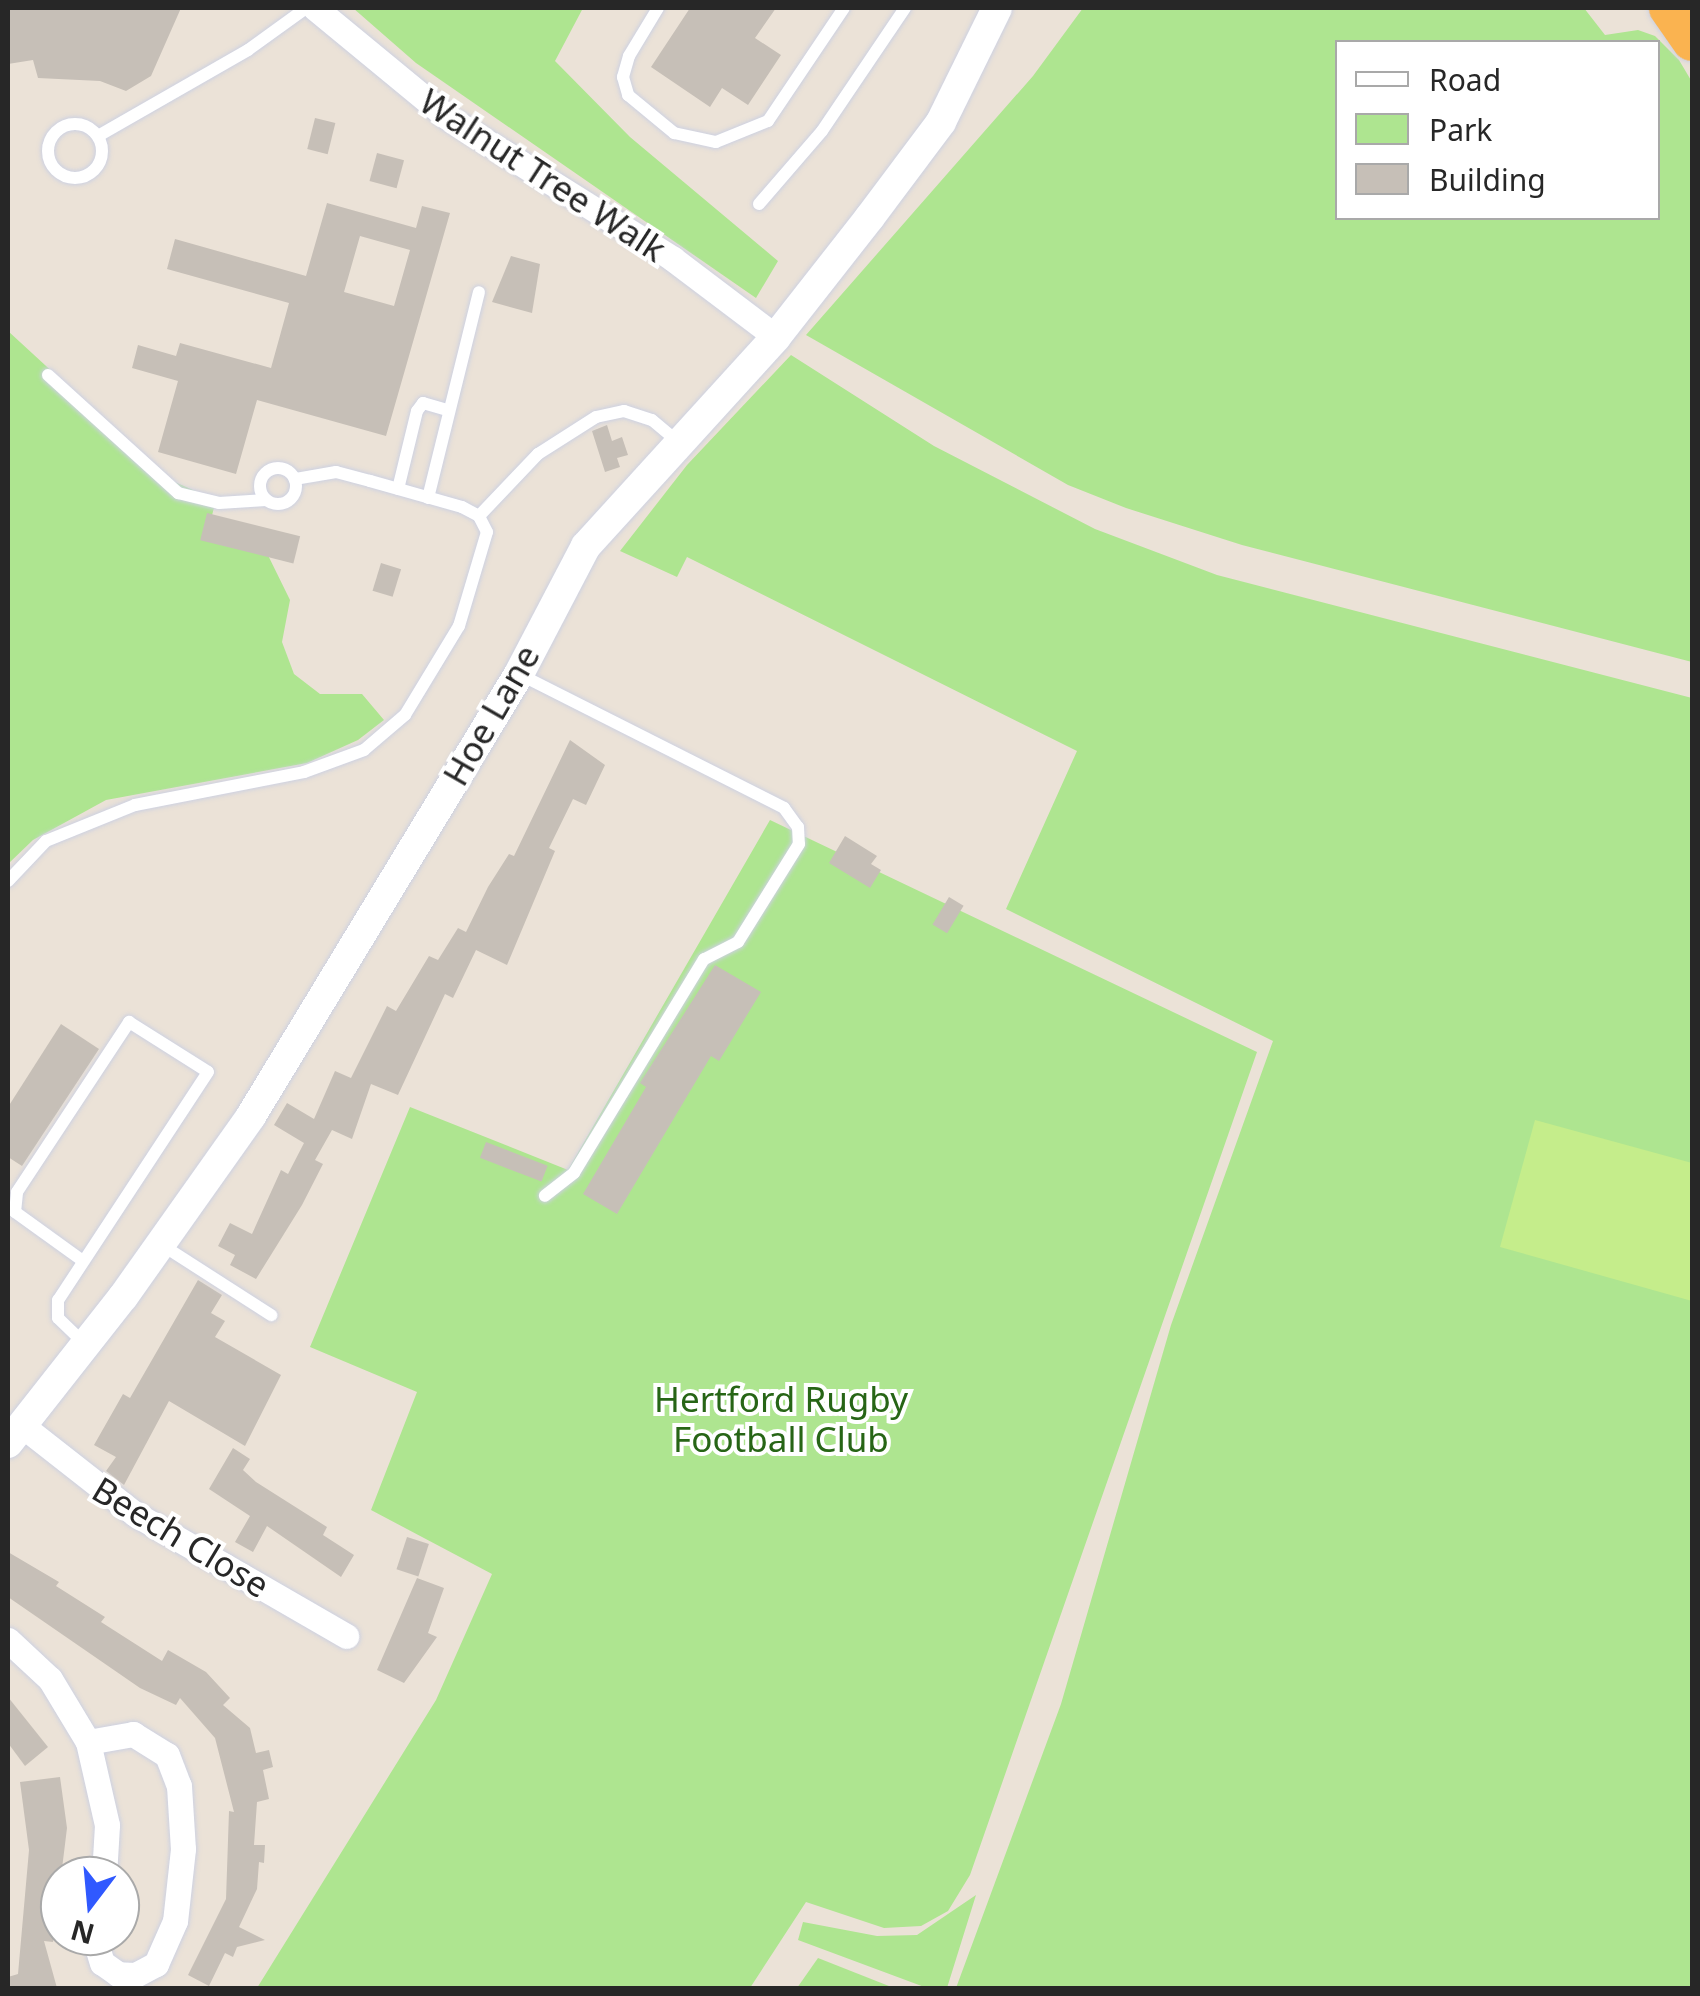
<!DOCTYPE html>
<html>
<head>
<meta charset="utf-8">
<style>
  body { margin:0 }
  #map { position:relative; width:1700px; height:1996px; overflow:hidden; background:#ebe2d7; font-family:"Noto Sans",sans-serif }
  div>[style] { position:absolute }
  .green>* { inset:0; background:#aee590 }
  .pitch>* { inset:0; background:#c5ed8b }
  .building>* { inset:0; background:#c6bfb7; transform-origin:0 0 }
  .roads { filter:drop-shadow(0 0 2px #cdd1e1) drop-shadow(0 0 2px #cdd1e1) }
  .service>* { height:12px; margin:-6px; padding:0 6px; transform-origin:6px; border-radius:6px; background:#fff }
  .service>.ring { margin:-6px; padding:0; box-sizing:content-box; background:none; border:12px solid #fff; border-radius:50% }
  .minor>* { height:25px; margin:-12.5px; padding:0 12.5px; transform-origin:12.5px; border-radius:12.5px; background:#fff }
  .tertiary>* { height:30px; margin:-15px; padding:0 15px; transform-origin:15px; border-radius:15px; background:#fff }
  .trunk>* { height:40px; margin:-20px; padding:0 20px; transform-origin:20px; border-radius:20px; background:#fab350 }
  span { translate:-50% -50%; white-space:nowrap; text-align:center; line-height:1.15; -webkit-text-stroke:8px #fff; paint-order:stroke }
  .street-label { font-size:35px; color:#272727 }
  .park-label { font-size:35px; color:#276516 }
  .frame { position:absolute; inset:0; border:10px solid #272727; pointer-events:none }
  .legend { position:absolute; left:1335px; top:40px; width:325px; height:180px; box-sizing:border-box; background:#fff; border:2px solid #a9a9a9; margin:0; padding:12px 18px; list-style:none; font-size:30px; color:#272727 }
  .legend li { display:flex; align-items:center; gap:20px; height:50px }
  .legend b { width:50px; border:2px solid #a9a9a9 }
  .north { position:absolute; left:40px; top:1856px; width:100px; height:100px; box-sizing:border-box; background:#fff; border:2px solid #a9a9a9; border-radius:50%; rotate:196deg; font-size:28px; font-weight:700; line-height:40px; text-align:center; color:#272727 }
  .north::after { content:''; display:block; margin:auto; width:35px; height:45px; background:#3059ff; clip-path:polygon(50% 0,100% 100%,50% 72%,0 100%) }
</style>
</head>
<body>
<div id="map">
  <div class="green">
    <div style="clip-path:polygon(353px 8px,583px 8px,555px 61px,630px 137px,778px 261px,756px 298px,416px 63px)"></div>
    <div style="clip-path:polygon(evenodd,1083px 8px,1584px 8px,1605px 35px,1638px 30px,1655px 36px,1679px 60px,1692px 82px,1692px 662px,1242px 545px,1126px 508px,1068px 485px,806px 335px,1033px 76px,1083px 8px,1338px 42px,1658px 42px,1658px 218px,1338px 218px,1338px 42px)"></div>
    <div style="clip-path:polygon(8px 331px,170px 480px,216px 500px,209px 527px,261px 541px,290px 600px,282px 642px,294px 674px,320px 694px,362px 694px,384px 720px,358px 740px,307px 763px,106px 800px,33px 840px,8px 864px)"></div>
    <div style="clip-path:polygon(791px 355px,934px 446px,1095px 529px,1217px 575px,1692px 698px,1692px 1988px,956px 1988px,1061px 1704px,1171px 1325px,1273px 1041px,1006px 909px,1077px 751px,687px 557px,677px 577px,620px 551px,687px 465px)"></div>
    <div style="clip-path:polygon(770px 820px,1257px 1052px,970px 1875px,948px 1911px,921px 1926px,884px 1928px,806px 1902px,750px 1988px,257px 1988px,436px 1700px,492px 1574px,371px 1510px,417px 1392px,310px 1347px,410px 1107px,568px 1170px)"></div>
    <div style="clip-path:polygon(976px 1895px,947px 1988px,927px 1988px,798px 1940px,803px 1922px,877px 1936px,917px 1935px)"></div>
    <div style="clip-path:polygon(818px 1958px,894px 1988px,797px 1988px)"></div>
  </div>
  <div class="pitch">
    <div style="clip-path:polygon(1535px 1120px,1692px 1163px,1692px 1301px,1500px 1247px)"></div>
  </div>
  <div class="building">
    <div style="clip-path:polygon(8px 8px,181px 8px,151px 76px,126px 91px,100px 81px,38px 78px,33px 60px,8px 64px)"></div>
    <div style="clip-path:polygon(690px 8px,776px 8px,755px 38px,781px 55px,748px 105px,722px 88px,710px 107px,651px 67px)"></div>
    <div style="left:315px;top:118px;width:21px;height:32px;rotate:14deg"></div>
    <div style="left:377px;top:153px;width:28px;height:29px;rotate:15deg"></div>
    <div style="clip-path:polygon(evenodd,327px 203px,416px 228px,422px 206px,450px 213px,386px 436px,257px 400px,236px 474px,158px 452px,178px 381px,132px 368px,138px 345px,176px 356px,180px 343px,271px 368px,289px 303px,167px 269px,175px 239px,306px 276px,327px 203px,360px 236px,410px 250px,394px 306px,344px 292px,360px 236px)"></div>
    <div style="clip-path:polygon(511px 256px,540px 264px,532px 313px,492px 302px)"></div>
    <div style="clip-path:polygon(607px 425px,612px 441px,622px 437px,628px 455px,617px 458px,620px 467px,605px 472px,592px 431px)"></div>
    <div style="left:207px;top:513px;width:96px;height:28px;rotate:14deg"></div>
    <div style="left:381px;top:563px;width:21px;height:29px;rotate:17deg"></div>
    <div style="clip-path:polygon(570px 740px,605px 765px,586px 805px,573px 799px,549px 848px,555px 851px,507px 965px,476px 950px,453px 998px,445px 994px,398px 1095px,371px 1084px,352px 1139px,332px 1130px,315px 1160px,323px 1164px,302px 1205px,256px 1279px,230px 1265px,235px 1255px,218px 1246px,230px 1223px,252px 1234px,281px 1170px,288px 1174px,304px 1143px,274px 1125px,287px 1103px,314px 1119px,335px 1071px,351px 1078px,387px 1006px,396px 1011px,429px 956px,438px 960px,458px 928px,466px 932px,488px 887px,509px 854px,514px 856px)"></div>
    <div style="clip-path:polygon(845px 836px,877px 856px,871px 864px,881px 870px,870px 888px,829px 863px)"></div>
    <div style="left:949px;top:897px;width:17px;height:32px;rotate:31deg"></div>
    <div style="clip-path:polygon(715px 965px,761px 992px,719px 1061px,711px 1056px,617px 1214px,583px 1194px,646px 1087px,640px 1083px)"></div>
    <div style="clip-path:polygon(61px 1024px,99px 1049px,22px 1166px,8px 1157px,8px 1107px)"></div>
    <div style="left:486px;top:1142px;width:66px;height:17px;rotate:21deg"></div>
    <div style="clip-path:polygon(198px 1280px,222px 1295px,211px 1313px,225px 1321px,215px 1337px,281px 1375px,245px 1446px,169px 1401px,124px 1485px,106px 1471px,116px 1457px,94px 1445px,123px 1394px,130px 1398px)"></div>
    <div style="clip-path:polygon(233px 1448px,250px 1459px,243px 1470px,256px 1482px,327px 1527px,323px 1535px,354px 1555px,341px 1577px,267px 1526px,253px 1552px,235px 1542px,250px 1516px,209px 1489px)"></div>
    <div style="left:407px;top:1537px;width:23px;height:34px;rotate:18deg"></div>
    <div style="clip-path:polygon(8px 1552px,59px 1582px,56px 1586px,105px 1617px,101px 1622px,162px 1661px,168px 1650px,206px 1672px,230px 1698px,223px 1705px,250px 1728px,256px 1753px,269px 1750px,273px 1767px,263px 1770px,269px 1799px,257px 1802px,254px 1845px,265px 1845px,264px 1863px,259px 1862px,257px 1889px,239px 1927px,265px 1940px,237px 1947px,233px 1957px,225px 1953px,209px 1986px,188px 1975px,226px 1899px,229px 1811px,234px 1812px,215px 1738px,180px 1698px,176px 1705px,140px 1688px,8px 1597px)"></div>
    <div style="clip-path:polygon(417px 1578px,444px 1588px,428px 1633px,437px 1637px,404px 1683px,377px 1670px)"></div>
    <div style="clip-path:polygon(8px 1697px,48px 1747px,25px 1766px,8px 1743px)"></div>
    <div style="clip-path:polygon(60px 1777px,67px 1828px,53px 1942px,44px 1941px,57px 1988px,8px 1988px,8px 1977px,18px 1974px,29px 1850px,20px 1782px)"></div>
  </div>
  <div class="roads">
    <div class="service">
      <div style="left:658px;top:8px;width:56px;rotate:121.1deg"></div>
      <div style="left:629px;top:56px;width:22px;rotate:106deg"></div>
      <div style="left:623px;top:77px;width:19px;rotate:74deg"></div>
      <div style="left:628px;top:95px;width:60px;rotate:39.6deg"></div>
      <div style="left:674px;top:133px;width:43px;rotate:12.1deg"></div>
      <div style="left:716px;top:142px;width:56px;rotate:-22deg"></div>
      <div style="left:768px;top:121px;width:136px;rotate:-56.1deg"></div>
      <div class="ring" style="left:48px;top:124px;width:42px;height:42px"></div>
      <div style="left:98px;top:136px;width:173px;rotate:-29.8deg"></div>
      <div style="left:248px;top:50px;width:72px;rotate:-35.9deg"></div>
      <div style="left:759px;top:204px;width:96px;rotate:-49.2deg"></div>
      <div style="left:822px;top:131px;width:148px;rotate:-56deg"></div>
      <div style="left:48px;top:375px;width:176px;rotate:42.2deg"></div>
      <div style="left:178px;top:493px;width:42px;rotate:13.7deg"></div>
      <div style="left:219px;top:503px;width:47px;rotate:-3.7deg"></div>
      <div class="ring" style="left:260px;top:468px;width:24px;height:24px"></div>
      <div style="left:398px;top:489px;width:80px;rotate:-76.3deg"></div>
      <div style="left:417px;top:411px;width:10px;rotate:-53deg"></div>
      <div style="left:423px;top:403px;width:26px;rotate:16deg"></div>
      <div style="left:428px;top:498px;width:212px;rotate:-76.1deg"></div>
      <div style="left:479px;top:516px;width:86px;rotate:-46.4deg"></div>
      <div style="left:538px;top:454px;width:69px;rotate:-32.5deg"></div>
      <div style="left:596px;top:417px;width:29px;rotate:-12deg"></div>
      <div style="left:624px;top:411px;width:29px;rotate:18deg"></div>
      <div style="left:652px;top:420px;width:35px;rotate:40deg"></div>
      <div style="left:519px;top:674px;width:297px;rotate:26.8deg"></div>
      <div style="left:784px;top:808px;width:24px;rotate:54deg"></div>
      <div style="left:798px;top:827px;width:17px;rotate:87deg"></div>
      <div style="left:799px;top:844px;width:115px;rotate:121.9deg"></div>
      <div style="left:738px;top:942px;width:38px;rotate:153deg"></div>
      <div style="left:704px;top:959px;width:250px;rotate:121.3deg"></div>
      <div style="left:574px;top:1173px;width:37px;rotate:142deg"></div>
      <div style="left:8px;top:881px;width:55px;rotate:-46.5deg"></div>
      <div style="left:46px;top:841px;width:96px;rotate:-22deg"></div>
      <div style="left:135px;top:805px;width:172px;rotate:-11deg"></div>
      <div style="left:304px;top:772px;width:64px;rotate:-20.1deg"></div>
      <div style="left:364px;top:750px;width:54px;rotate:-40.5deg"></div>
      <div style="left:405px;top:715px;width:104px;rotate:-58.8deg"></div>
      <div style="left:459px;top:626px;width:98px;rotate:-73.4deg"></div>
      <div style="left:487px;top:532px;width:18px;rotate:-117deg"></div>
      <div style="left:479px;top:516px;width:19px;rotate:-152deg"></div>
      <div style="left:462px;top:507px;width:96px;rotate:-164.2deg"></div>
      <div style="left:370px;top:481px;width:35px;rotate:-165deg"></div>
      <div style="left:336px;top:472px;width:42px;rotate:170.3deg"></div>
      <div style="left:162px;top:1245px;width:130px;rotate:32.7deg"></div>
      <div style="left:83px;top:1261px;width:84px;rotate:-144.2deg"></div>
      <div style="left:15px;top:1212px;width:20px;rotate:-84deg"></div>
      <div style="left:17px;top:1192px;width:204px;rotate:-56.6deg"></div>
      <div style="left:129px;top:1022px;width:93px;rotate:32.3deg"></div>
      <div style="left:208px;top:1072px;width:273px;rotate:123.3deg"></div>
      <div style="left:58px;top:1300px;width:18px;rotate:90deg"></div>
      <div style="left:58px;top:1318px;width:37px;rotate:44deg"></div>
    </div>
    <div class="minor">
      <div style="left:315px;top:8px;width:171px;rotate:39.5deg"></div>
      <div style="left:447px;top:117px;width:267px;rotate:32.1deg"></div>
      <div style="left:673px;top:259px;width:129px;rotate:37.1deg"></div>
      <div style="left:24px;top:1427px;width:141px;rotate:38.1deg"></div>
      <div style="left:135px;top:1514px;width:244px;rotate:30deg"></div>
      <div style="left:8px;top:1640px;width:57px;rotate:42.9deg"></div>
      <div style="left:50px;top:1679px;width:74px;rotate:58.9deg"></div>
      <div style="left:88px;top:1742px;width:85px;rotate:77.1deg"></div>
      <div style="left:107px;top:1825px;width:51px;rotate:93.4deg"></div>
      <div style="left:88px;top:1742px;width:46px;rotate:-10.1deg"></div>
      <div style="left:133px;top:1734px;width:40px;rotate:32deg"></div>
      <div style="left:167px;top:1755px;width:33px;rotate:69deg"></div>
      <div style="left:179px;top:1786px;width:63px;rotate:86.4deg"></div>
      <div style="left:183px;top:1849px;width:72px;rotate:96.3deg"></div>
      <div style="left:175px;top:1921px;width:47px;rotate:113.8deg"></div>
      <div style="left:156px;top:1964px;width:24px;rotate:152deg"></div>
      <div style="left:135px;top:1975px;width:17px;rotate:-177deg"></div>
      <div style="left:118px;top:1974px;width:19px;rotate:-145deg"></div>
      <div style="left:102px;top:1963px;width:28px;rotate:-107deg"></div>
    </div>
    <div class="tertiary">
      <div style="left:8px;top:1443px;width:186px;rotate:-51.8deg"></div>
      <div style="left:123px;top:1297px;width:222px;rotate:-54.7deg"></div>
      <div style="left:251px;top:1116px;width:517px;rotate:-58.77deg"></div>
      <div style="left:519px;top:674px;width:144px;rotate:-62.4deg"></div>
      <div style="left:586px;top:546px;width:282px;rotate:-47.7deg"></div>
      <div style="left:776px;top:337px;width:152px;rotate:-51.9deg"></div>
      <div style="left:870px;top:217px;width:119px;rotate:-53.2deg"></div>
      <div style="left:941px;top:122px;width:127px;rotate:-63.8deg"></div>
    </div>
    <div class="trunk">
      <div style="left:1669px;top:8px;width:40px;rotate:55.1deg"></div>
    </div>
  </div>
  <div class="street-label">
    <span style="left:543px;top:175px;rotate:33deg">Walnut Tree Walk</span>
    <span style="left:491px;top:715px;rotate:-60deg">Hoe Lane</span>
    <span style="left:181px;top:1537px;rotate:31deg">Beech Close</span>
  </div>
  <div class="park-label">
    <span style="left:781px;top:1419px">Hertford Rugby<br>Football Club</span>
  </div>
  <div class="frame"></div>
  <ul class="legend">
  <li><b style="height:12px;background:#fff"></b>Road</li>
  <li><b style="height:28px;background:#aee590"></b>Park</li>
  <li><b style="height:28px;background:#c6bfb7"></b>Building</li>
  </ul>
  <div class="north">N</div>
</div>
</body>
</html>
